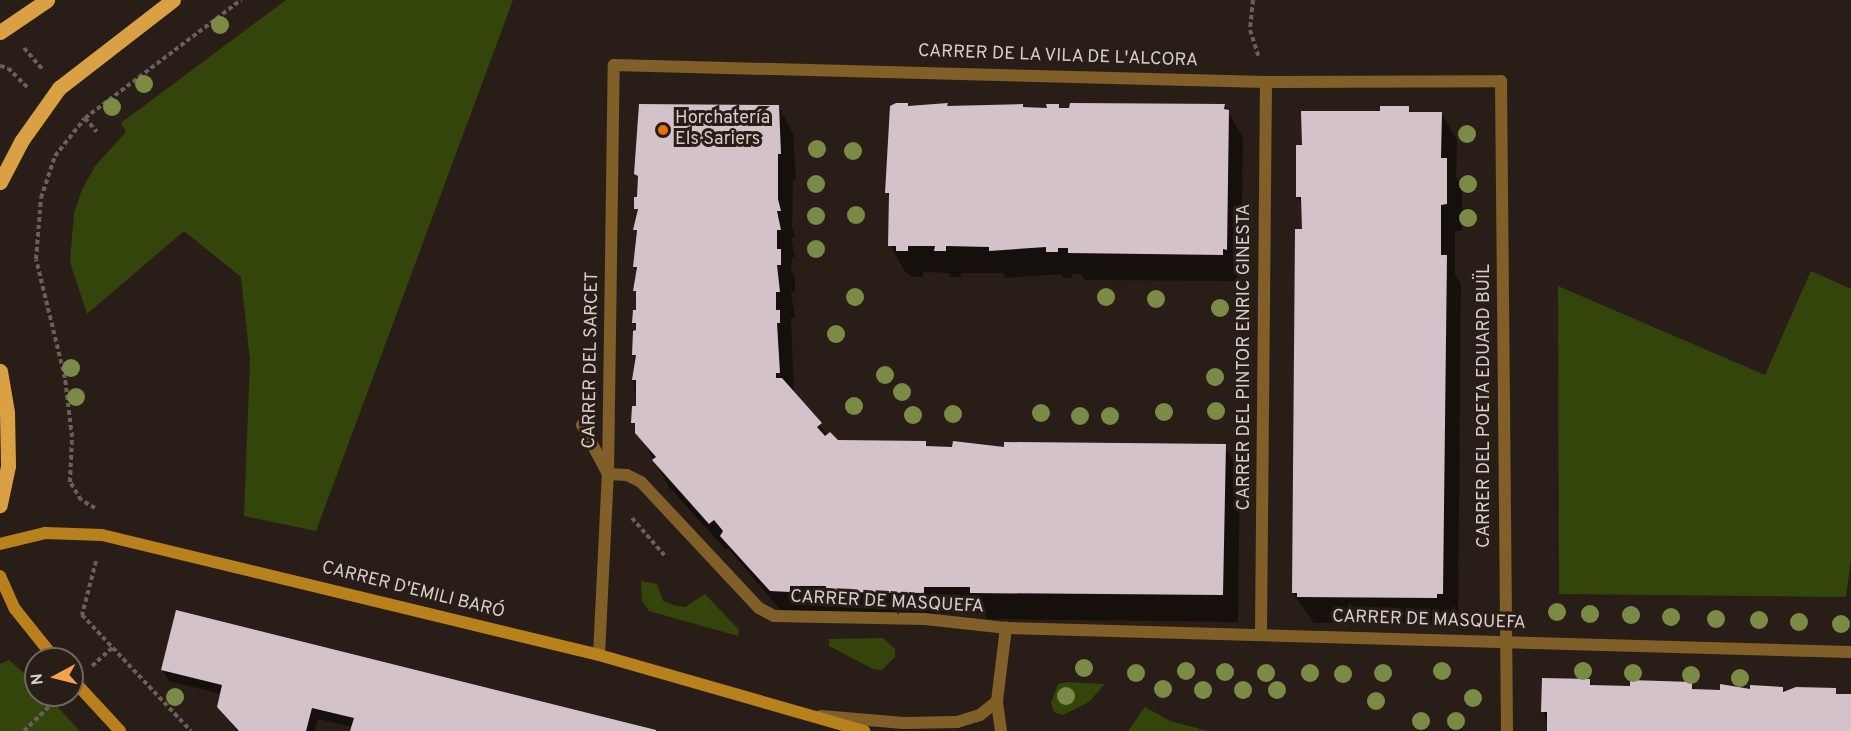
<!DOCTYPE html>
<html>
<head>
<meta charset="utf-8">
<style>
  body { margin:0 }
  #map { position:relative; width:1851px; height:731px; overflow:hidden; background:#291e17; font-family:Overpass,sans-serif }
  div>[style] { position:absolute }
  .green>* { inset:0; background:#34450c }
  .shadow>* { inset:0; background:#0007 }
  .building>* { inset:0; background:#d3c2c9 }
  .path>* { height:4px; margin-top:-2px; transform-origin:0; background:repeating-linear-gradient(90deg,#6a605a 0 4.5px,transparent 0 7.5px) }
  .lane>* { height:12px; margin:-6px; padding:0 6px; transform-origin:6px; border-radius:6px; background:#815f28 }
  .street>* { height:12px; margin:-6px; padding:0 6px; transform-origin:6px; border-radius:6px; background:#815f28 }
  .secondary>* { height:12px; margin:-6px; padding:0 6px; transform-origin:6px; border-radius:6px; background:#b9811c }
  .primary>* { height:15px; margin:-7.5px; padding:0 7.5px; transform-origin:7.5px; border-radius:7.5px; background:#d9a044 }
  .trees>* { width:18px; height:18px; margin:-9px; border-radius:50%; background:#7a8b45 }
  .dots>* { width:16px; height:16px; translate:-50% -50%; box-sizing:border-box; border:3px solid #291e17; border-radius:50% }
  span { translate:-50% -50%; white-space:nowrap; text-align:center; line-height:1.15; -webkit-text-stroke:6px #291e17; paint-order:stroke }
  .street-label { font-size:18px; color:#d7cfca }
  .poi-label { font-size:18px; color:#d7cfca }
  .left { translate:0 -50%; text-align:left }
  .north { position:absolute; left:24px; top:647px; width:60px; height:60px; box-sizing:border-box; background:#291e17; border:2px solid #6f655f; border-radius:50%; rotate:263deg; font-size:16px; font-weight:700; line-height:24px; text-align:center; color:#d7cfca }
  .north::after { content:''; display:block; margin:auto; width:21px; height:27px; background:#f9a04d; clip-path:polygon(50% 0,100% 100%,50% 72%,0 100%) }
</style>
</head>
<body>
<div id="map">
  <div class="green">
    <div style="clip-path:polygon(286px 0,513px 0,316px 531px,244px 516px,250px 361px,241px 277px,184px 231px,87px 314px,70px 262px,74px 213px,82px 190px,95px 166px,126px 132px,121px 123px)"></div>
    <div style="clip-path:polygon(1811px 271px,1851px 289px,1851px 559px,1846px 597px,1559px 594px,1558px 286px,1765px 375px)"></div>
    <div style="clip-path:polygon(641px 581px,657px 584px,663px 601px,673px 605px,685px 607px,705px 594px,739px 630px,738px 636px,649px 611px,642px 601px)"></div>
    <div style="clip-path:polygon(883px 638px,895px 649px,895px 657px,882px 670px,873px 669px,829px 646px,829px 639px)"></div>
    <div style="clip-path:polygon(9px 660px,36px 684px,36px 695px,46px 695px,80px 731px,0 731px,0 664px)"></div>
    <div style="clip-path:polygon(1068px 682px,1105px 684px,1089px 702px,1063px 715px,1054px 712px,1051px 703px,1058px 684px)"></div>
    <div style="clip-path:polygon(1145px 707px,1170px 721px,1208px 731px,1128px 731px)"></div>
  </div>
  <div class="shadow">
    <div style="clip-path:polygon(907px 104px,910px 108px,1008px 105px,1071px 110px,1224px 105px,1243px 138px,1241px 276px,1237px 275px,1237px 281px,1085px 280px,1081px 274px,1072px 274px,1072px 278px,1063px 278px,1061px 274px,1006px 278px,1003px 273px,961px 273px,961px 277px,951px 277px,949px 273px,923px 272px,923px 277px,913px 277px,905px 272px,890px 245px,887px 161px,891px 161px)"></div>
    <div style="clip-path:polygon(778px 106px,793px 133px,796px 180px,793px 180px,792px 227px,795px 237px,791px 237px,795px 257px,792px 257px,791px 270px,795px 277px,795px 292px,791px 292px,795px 318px,791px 318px,794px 394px,828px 436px,838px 442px,925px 443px,928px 448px,1225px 446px,1240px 473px,1238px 622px,987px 619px,983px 613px,938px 613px,939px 619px,787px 618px,728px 548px,726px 550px,669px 487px,633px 422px,637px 407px,633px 380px,637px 328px,634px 323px,638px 312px,635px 276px,639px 276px,634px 267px,639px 180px,635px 173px)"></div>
    <div style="clip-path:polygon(1408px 108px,1411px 113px,1441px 113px,1457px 140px,1456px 177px,1462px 187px,1462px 231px,1455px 231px,1455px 274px,1461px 283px,1458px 621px,1452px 620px,1451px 624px,1314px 623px,1293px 593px,1303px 231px,1303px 206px,1297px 196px,1303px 146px,1382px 113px)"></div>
    <div style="clip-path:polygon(162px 669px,654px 731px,352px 731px,353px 727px,318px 719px,315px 731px,237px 731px,218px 707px,221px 694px,169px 681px)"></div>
    <div style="clip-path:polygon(1544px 679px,1589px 680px,1593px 686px,1631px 688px,1691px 684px,1695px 690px,1835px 690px,1838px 695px,1851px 696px,1851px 731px,1549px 731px,1543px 712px)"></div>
  </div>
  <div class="building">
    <div style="clip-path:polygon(896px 103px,908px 103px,908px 106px,948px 103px,947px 106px,1023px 104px,1023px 107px,1047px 108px,1046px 104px,1059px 104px,1059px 108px,1069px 108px,1070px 103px,1225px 104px,1224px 109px,1229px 110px,1227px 250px,1223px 249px,1223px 255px,1068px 253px,1068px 248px,1058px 248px,1058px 252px,1046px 252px,1046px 247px,989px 251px,989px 247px,946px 246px,946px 251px,934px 251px,935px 246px,908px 246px,908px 251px,896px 251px,896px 246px,888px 246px,889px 193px,885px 193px,890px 106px)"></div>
    <div style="clip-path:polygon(639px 104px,779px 105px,781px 154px,778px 154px,778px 199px,781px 211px,777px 211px,781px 230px,777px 230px,777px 249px,781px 249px,781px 265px,777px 265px,780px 292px,776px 292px,776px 310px,780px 310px,780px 323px,777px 323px,780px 373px,776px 373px,776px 378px,782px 378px,822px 423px,817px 427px,825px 436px,830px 432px,838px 440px,926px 441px,926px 446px,952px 447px,953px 441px,1004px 447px,1004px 442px,1226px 444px,1223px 595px,970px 593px,970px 587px,924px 587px,924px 593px,826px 592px,826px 586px,790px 586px,790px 592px,770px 591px,720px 536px,723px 531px,714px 520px,709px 524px,652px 460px,656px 457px,635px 433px,635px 423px,631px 423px,632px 406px,636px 406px,636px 380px,632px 380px,636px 355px,632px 355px,633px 331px,636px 330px,636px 323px,632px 323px,633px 310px,636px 310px,636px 291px,633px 291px,637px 267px,633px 267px,637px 230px,633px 230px,638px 209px,634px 209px,634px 197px,637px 197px,638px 176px,634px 174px)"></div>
    <div style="clip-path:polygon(1380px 106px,1409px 106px,1409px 112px,1442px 112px,1441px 158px,1447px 158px,1447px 204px,1441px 205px,1441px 255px,1447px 255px,1443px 594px,1437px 594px,1437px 598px,1297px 597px,1297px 593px,1292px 593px,1295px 229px,1302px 229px,1301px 197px,1296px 197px,1296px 145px,1302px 145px,1301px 111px,1380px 111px)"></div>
    <div style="clip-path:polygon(176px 610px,656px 730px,656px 731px,350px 731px,354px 718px,312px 708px,306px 731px,239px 731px,217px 707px,222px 685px,161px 670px)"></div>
    <div style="clip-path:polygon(1542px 678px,1590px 679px,1590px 685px,1630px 686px,1630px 680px,1692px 682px,1692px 689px,1720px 690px,1720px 684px,1750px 689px,1750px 685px,1783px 687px,1783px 692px,1796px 687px,1836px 688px,1836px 694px,1851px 694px,1851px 731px,1547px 731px,1547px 712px,1541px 712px)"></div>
  </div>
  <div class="path">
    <div style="left:1253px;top:0;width:30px;rotate:96deg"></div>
    <div style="left:1250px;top:30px;width:28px;rotate:72deg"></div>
    <div style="left:24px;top:48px;width:28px;rotate:49deg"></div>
    <div style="left:0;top:66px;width:8px;rotate:14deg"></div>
    <div style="left:8px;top:68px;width:27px;rotate:45deg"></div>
    <div style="left:85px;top:118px;width:18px;rotate:49deg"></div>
    <div style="left:95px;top:508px;width:16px;rotate:-150deg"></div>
    <div style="left:81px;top:500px;width:21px;rotate:-121deg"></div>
    <div style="left:70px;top:482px;width:45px;rotate:-87.5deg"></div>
    <div style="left:72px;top:437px;width:59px;rotate:-96.8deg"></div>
    <div style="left:65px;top:378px;width:122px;rotate:-103.7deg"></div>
    <div style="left:36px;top:259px;width:61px;rotate:-85.3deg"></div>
    <div style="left:41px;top:198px;width:44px;rotate:-71.6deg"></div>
    <div style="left:55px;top:156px;width:48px;rotate:-51.7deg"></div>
    <div style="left:85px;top:118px;width:196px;rotate:-37.1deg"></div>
    <div style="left:632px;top:518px;width:50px;rotate:49deg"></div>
    <div style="left:96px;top:561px;width:56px;rotate:104.5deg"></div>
    <div style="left:82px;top:615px;width:159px;rotate:46.8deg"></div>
    <div style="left:92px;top:666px;width:28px;rotate:-42deg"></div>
    <div style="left:24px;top:731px;width:47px;rotate:-44.1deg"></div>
  </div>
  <div class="lane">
    <div style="left:582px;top:425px;width:55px;rotate:62deg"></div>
  </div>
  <div class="street">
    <div style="left:608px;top:474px;width:19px;rotate:3deg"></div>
    <div style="left:627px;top:475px;width:16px;rotate:27deg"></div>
    <div style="left:641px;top:482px;width:173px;rotate:46.9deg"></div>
    <div style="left:759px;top:608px;width:17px;rotate:28deg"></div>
    <div style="left:774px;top:616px;width:151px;rotate:1.1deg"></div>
    <div style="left:925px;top:619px;width:81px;rotate:6.3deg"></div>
    <div style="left:1006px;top:628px;width:845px;rotate:1.63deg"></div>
    <div style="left:1261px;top:632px;width:550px;rotate:-89.48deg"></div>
    <div style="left:599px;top:655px;width:181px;rotate:-87.2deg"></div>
    <div style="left:608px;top:474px;width:409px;rotate:-89.2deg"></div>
    <div style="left:614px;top:65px;width:652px;rotate:1.49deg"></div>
    <div style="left:1266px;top:82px;width:235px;rotate:-0.2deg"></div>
    <div style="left:1501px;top:81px;width:650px;rotate:89.47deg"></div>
    <div style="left:821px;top:716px;width:83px;rotate:4.8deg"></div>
    <div style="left:904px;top:723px;width:53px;rotate:-1.1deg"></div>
    <div style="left:957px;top:722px;width:24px;rotate:-17deg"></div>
    <div style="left:980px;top:715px;width:22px;rotate:-39deg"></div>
    <div style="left:1001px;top:731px;width:30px;rotate:-98deg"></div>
    <div style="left:997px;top:701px;width:74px;rotate:-83deg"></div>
  </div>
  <div class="secondary">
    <div style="left:0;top:544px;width:46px;rotate:-13.7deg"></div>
    <div style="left:45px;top:533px;width:57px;rotate:2deg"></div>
    <div style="left:102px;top:535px;width:511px;rotate:13.57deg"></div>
    <div style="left:599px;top:655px;width:276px;rotate:16deg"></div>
    <div style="left:0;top:576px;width:36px;rotate:66deg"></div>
    <div style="left:15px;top:609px;width:64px;rotate:51.3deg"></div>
    <div style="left:72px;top:679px;width:71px;rotate:47.3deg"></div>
  </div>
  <div class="primary">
    <div style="left:0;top:32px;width:57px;rotate:-34.2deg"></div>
    <div style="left:0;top:182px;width:47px;rotate:-62.4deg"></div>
    <div style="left:22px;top:140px;width:64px;rotate:-54.6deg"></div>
    <div style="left:59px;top:88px;width:144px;rotate:-37.7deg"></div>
    <div style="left:0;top:371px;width:42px;rotate:80.3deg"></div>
    <div style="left:7px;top:412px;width:54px;rotate:88.9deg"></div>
    <div style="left:8px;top:466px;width:40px;rotate:102deg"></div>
  </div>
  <div class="trees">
    <div style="left:220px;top:25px"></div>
    <div style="left:144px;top:84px"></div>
    <div style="left:112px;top:107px"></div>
    <div style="left:1467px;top:134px"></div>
    <div style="left:817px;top:149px"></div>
    <div style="left:853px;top:151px"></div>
    <div style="left:816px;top:184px"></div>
    <div style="left:1468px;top:184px"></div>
    <div style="left:856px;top:215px"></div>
    <div style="left:816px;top:216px"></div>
    <div style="left:1468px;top:218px"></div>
    <div style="left:816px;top:249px"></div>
    <div style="left:855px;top:297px"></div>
    <div style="left:1106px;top:297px"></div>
    <div style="left:1156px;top:299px"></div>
    <div style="left:1220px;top:308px"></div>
    <div style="left:836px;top:334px"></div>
    <div style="left:71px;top:368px"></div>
    <div style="left:885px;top:375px"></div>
    <div style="left:1215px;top:377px"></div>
    <div style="left:902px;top:392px"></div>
    <div style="left:76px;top:397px"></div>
    <div style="left:854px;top:406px"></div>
    <div style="left:1216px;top:411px"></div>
    <div style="left:1164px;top:412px"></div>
    <div style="left:1041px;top:413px"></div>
    <div style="left:953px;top:414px"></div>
    <div style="left:913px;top:415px"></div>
    <div style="left:1080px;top:416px"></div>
    <div style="left:1110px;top:416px"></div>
    <div style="left:1557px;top:612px"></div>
    <div style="left:1590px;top:614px"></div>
    <div style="left:1631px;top:615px"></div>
    <div style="left:1671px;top:617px"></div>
    <div style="left:1716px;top:619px"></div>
    <div style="left:1759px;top:620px"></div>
    <div style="left:1799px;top:622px"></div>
    <div style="left:1841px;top:624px"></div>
    <div style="left:1084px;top:668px"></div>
    <div style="left:1186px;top:671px"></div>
    <div style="left:1442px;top:671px"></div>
    <div style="left:1583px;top:671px"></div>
    <div style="left:1225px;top:672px"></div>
    <div style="left:1136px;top:673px"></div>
    <div style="left:1266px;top:673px"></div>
    <div style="left:1310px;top:673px"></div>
    <div style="left:1383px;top:673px"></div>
    <div style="left:1633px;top:673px"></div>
    <div style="left:1343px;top:674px"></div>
    <div style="left:1691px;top:675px"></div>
    <div style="left:1740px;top:678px"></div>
    <div style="left:1163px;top:689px"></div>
    <div style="left:1203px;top:690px"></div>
    <div style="left:1243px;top:690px"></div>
    <div style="left:1277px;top:690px"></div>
    <div style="left:1066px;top:696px"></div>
    <div style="left:175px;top:697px"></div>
    <div style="left:1473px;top:698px"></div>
    <div style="left:1376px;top:701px"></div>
    <div style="left:1421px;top:721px"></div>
    <div style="left:1456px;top:721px"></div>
  </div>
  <div class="dots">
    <div style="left:663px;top:130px;background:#e8710a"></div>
  </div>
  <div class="street-label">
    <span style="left:1058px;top:57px;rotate:2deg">CARRER DE LA VILA DE L'ALCORA</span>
    <span style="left:1245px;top:357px;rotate:-90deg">CARRER DEL PINTOR ENRIC GINESTA</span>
    <span style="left:592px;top:360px;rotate:-89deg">CARRER DEL SARCET</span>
    <span style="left:1485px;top:406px;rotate:-90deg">CARRER DEL POETA EDUARD BUÏL</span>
    <span style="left:413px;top:591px;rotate:14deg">CARRER D'EMILI BARÓ</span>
    <span style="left:887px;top:603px;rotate:3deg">CARRER DE MASQUEFA</span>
    <span style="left:1429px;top:621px;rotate:2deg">CARRER DE MASQUEFA</span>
  </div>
  <div class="poi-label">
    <span class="left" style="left:675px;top:130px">Horchatería<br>Els Sariers</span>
  </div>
  <div class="north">N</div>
</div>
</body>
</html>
